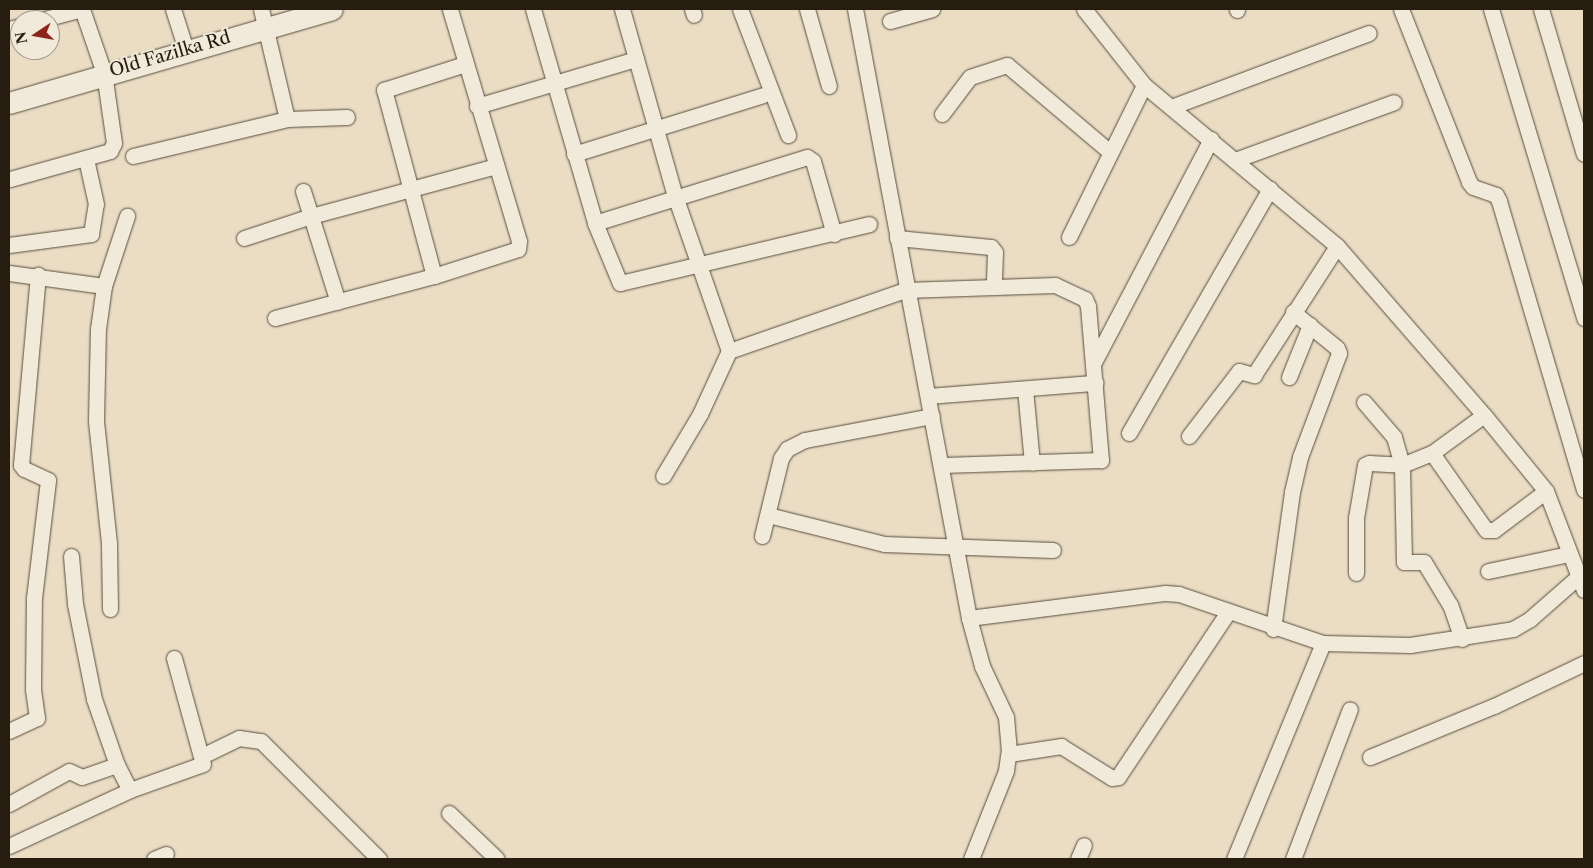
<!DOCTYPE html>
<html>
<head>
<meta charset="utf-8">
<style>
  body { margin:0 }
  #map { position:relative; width:1593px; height:868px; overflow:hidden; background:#eaddc4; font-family:"Libre Caslon Text",serif }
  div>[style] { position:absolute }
  .roads { filter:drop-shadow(0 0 1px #584c3d) drop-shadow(0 0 1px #584c3d) }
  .street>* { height:15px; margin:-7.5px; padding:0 7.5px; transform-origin:7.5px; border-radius:7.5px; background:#f1e9d9 }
  .secondary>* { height:21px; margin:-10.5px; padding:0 10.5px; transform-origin:10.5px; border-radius:10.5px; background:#f1e9d9 }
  span { translate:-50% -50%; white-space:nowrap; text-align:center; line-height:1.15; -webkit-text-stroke:4px #f1e9d9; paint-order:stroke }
  .street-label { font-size:18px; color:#271c10 }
  .frame { position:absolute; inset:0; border:10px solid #271c10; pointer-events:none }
  .north { position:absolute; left:10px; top:10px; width:50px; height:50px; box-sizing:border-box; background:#f1e9d9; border:1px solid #a09789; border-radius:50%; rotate:258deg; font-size:14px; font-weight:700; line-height:20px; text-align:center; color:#271c10 }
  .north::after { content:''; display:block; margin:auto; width:18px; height:22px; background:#8f2418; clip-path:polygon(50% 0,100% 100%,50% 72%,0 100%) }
</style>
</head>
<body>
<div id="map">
  <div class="roads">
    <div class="street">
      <div style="left:173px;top:9px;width:43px;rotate:72.4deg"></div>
      <div style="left:261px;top:9px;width:113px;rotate:76.7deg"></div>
      <div style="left:533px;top:9px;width:223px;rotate:73.8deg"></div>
      <div style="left:595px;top:223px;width:65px;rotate:67.4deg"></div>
      <div style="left:620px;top:283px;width:256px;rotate:-13.3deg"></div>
      <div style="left:622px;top:9px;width:194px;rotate:74.2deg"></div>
      <div style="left:675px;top:196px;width:164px;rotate:70.8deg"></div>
      <div style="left:729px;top:351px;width:69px;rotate:114.7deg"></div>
      <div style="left:700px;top:414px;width:72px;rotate:120.8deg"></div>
      <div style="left:692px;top:9px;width:6px;rotate:72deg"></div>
      <div style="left:740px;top:9px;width:135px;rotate:69.1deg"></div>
      <div style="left:807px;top:9px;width:80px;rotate:74.1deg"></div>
      <div style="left:855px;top:9px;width:620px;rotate:79.4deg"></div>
      <div style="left:969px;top:618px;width:50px;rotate:74.8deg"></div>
      <div style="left:982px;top:666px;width:56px;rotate:64.8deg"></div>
      <div style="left:1006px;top:717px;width:32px;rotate:85deg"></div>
      <div style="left:1009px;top:749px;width:22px;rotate:98deg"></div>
      <div style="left:1006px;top:771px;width:95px;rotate:111.7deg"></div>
      <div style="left:1084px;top:9px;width:97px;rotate:51.7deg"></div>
      <div style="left:1144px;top:85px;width:251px;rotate:39.8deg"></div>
      <div style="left:1337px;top:246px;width:224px;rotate:49deg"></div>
      <div style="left:1484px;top:415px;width:98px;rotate:50.8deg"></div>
      <div style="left:1546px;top:491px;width:106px;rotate:69deg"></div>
      <div style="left:1237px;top:9px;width:1px;rotate:90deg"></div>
      <div style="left:1401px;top:9px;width:186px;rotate:68.5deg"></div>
      <div style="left:1469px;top:182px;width:6px;rotate:51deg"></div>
      <div style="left:1473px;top:187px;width:24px;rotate:19deg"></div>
      <div style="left:1496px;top:195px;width:7px;rotate:63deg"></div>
      <div style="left:1499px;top:201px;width:301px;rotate:73.6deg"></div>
      <div style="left:1491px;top:9px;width:323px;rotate:73.2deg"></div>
      <div style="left:1541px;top:9px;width:151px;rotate:73.5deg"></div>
      <div style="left:890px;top:21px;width:44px;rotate:-15.9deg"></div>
      <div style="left:9px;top:29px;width:11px;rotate:-15deg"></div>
      <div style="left:477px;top:106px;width:166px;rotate:-16.5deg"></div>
      <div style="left:1171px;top:107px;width:211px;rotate:-20.5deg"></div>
      <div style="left:942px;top:114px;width:46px;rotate:-52.9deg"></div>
      <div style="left:970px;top:77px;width:39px;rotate:-18deg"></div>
      <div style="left:1007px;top:65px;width:135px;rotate:40.2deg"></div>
      <div style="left:574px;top:154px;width:198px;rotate:-17.3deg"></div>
      <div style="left:133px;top:156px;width:158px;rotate:-13.5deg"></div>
      <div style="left:287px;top:119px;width:60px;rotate:-1.9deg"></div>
      <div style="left:1235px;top:160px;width:169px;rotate:-20deg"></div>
      <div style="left:10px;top:179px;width:104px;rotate:-15.6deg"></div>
      <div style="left:110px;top:151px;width:9px;rotate:-63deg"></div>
      <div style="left:114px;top:143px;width:71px;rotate:-98.1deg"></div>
      <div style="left:104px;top:73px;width:68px;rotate:-109deg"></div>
      <div style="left:82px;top:9px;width:42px;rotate:165deg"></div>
      <div style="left:303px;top:191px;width:116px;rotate:72.5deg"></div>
      <div style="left:595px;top:223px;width:222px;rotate:-17.3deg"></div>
      <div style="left:807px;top:157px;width:7px;rotate:34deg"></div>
      <div style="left:813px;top:161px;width:76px;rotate:74deg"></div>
      <div style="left:1069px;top:237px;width:169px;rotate:-63.7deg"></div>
      <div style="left:244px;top:238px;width:71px;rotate:-18.2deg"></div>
      <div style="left:311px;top:216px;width:192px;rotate:-15.1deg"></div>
      <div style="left:897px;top:238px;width:94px;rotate:5.5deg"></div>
      <div style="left:991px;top:247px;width:6px;rotate:51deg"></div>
      <div style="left:995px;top:252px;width:34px;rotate:92deg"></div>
      <div style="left:9px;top:245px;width:83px;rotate:-7.6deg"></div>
      <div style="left:91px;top:234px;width:30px;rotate:-81deg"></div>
      <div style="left:96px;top:204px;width:46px;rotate:-102.5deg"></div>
      <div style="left:9px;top:273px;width:96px;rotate:7.8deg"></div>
      <div style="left:434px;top:276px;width:193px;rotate:-105deg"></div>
      <div style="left:384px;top:90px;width:85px;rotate:-17.8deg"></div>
      <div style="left:275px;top:318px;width:164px;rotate:-14.8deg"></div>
      <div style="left:434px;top:276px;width:88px;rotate:-17.8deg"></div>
      <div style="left:518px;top:249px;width:8px;rotate:-83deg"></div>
      <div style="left:519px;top:241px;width:242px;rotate:-106.6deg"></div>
      <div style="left:729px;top:351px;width:186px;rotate:-19.1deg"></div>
      <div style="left:905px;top:290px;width:150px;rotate:-1.9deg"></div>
      <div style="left:1055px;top:285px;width:33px;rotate:25deg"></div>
      <div style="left:1085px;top:299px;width:8px;rotate:67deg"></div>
      <div style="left:1088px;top:306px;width:155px;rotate:85.2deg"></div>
      <div style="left:1101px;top:460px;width:159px;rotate:178.2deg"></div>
      <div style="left:1093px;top:364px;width:254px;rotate:-62.3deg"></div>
      <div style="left:1289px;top:377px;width:56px;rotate:-68deg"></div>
      <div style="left:1025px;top:389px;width:74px;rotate:84.6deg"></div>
      <div style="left:928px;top:396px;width:168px;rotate:-4.5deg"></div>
      <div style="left:1129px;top:433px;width:282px;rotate:-60deg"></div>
      <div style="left:1189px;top:436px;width:82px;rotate:-52.4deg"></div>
      <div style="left:1239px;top:371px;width:16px;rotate:15deg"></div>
      <div style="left:1254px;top:375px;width:153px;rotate:-57.2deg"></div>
      <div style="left:1432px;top:453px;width:94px;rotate:55deg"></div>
      <div style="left:1486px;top:530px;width:8px"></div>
      <div style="left:1494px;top:530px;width:65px;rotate:-36.9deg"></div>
      <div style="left:768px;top:515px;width:120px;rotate:14deg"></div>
      <div style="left:884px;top:544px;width:169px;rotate:2deg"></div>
      <div style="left:762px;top:536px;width:80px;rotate:-76.3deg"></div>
      <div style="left:781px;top:458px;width:11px;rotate:-56deg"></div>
      <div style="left:787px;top:449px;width:20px;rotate:-27deg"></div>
      <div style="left:805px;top:440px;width:129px;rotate:-10.7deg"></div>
      <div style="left:71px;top:556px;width:48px;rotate:85.2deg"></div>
      <div style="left:75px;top:604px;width:97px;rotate:78.7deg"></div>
      <div style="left:94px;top:699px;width:70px;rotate:70.8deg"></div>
      <div style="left:117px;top:765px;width:28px;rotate:63deg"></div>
      <div style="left:1488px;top:571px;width:83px;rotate:-11.9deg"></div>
      <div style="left:1356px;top:573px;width:55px;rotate:-90deg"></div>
      <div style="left:1356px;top:518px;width:54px;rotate:-80.4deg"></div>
      <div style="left:1365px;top:465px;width:4px;rotate:-27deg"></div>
      <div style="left:1369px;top:463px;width:33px;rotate:3deg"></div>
      <div style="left:1402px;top:465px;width:29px;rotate:-106deg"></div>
      <div style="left:1394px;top:437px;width:46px;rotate:-130.6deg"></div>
      <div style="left:110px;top:609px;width:66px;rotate:-90.9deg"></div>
      <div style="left:109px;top:543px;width:123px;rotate:-96.1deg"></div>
      <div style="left:96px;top:421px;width:92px;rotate:-88.8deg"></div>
      <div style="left:98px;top:329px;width:43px;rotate:-82.1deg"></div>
      <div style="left:104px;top:286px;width:74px;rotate:-71.8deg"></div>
      <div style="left:969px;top:618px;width:198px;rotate:-7.3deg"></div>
      <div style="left:1165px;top:593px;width:14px;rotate:4deg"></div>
      <div style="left:1179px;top:594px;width:152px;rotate:18.8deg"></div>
      <div style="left:1323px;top:643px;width:87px;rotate:1.3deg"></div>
      <div style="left:1410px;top:645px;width:104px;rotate:-8.8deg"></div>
      <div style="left:1513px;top:629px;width:20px;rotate:-30deg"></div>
      <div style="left:1530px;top:619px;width:65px;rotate:-41.3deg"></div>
      <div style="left:1273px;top:629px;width:138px;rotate:-82.1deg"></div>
      <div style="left:1292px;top:492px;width:36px;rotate:-77deg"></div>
      <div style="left:1300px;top:457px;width:111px;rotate:-69.4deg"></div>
      <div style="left:1339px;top:353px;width:5px;rotate:-112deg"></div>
      <div style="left:1337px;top:348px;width:57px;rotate:-140.7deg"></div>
      <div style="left:1462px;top:639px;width:36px;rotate:-109deg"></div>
      <div style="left:1450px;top:605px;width:50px;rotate:-121.2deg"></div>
      <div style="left:1424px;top:562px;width:20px;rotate:180deg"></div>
      <div style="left:1404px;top:562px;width:97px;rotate:-91.2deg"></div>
      <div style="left:1402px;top:465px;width:32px;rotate:-22deg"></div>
      <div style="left:1432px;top:453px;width:64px;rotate:-36.2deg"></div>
      <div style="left:9px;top:731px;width:31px;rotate:-25deg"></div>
      <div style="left:37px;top:718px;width:29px;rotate:-98deg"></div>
      <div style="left:33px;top:689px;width:91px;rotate:-89.4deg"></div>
      <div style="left:34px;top:598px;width:119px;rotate:-83.2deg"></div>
      <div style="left:48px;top:480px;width:26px;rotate:-155deg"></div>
      <div style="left:24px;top:469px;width:5px;rotate:-127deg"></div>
      <div style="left:21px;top:465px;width:191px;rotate:-84.9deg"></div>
      <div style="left:1009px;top:754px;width:53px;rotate:-8.7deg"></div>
      <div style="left:1061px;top:746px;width:60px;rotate:32.1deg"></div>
      <div style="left:1112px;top:778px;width:6px;rotate:-9deg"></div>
      <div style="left:1118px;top:777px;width:198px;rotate:-56.3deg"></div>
      <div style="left:202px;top:756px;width:41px;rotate:-25.9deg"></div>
      <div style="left:239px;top:738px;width:22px;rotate:8deg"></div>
      <div style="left:261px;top:741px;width:167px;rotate:45deg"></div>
      <div style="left:1370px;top:757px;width:134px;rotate:-22.4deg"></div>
      <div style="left:1494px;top:706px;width:100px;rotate:-25.5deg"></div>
      <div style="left:9px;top:804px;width:68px;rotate:-28.8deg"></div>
      <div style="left:69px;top:771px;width:14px;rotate:25deg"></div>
      <div style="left:82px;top:777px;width:37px;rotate:-19deg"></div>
      <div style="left:449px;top:813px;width:66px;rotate:43.8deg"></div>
      <div style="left:9px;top:846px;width:133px;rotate:-24.8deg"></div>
      <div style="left:130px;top:790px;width:77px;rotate:-19.6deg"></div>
      <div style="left:203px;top:764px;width:110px;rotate:-105.3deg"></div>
      <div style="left:154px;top:859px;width:13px;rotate:-23deg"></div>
      <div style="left:1078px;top:859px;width:15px;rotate:-67deg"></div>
      <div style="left:1234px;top:859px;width:234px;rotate:-67.6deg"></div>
      <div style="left:1293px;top:859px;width:160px;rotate:-69.2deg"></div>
    </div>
    <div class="secondary">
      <div style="left:9px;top:103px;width:336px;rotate:-16.2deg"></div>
    </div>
  </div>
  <div class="street-label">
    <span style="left:170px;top:54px;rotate:-16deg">Old Fazilka Rd</span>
  </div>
  <div class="frame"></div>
  <div class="north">N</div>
</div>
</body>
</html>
